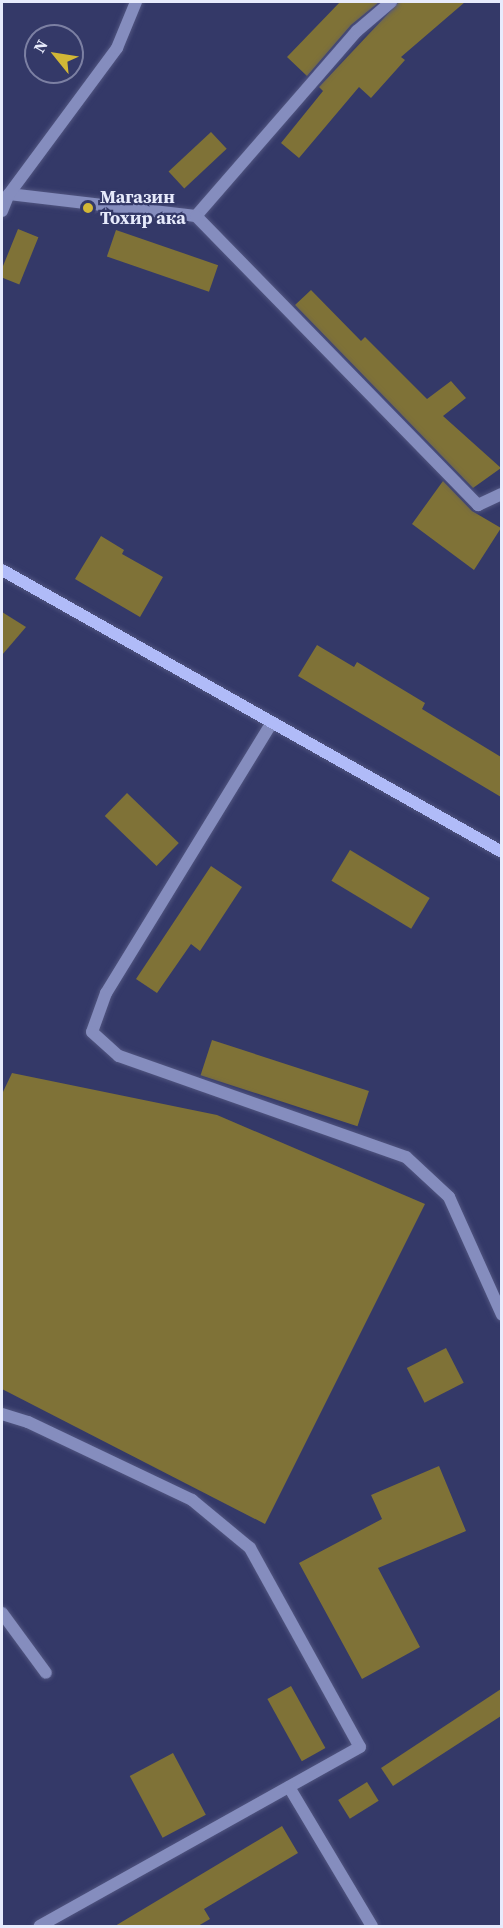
<!DOCTYPE html>
<html>
<head>
<meta charset="utf-8">
<style>
  body { margin:0 }
  #map { position:relative; width:503px; height:1928px; overflow:hidden; background:#343968; font-family:"Source Serif 4",serif }
  div>[style] { position:absolute }
  .building>* { inset:0; background:#7f7237; transform-origin:0 0 }
  .roads { filter:drop-shadow(0 0 2px #515580) drop-shadow(0 0 2px #515580) }
  .service>* { height:12px; margin:-6px; padding:0 6px; transform-origin:6px; border-radius:6px; background:#858dbe }
  .minor>* { height:12px; margin:-6px; padding:0 6px; transform-origin:6px; border-radius:6px; background:#858dbe }
  .secondary>* { height:12px; margin:-6px; padding:0 6px; transform-origin:6px; border-radius:6px; background:#b0bbf8 }
  .dots>* { width:16px; height:16px; translate:-50% -50%; box-sizing:border-box; border:3px solid #343968; border-radius:50% }
  span { translate:-50% -50%; white-space:nowrap; text-align:center; line-height:1.15; -webkit-text-stroke:4.5px #343968; paint-order:stroke }
  .poi-label { font-size:18px; color:#e7ebfc; font-weight:700 }
  .left { translate:0 -50%; text-align:left }
  .frame { position:absolute; inset:0; border:3px solid #e7ebfc; pointer-events:none }
  .north { position:absolute; left:24px; top:24px; width:60px; height:60px; box-sizing:border-box; background:#343968; border:2px solid #7c80a3; border-radius:50%; rotate:300deg; font-size:16px; font-weight:700; line-height:24px; text-align:center; color:#e7ebfc }
  .north::after { content:''; display:block; margin:auto; width:21px; height:27px; background:#d2b736; clip-path:polygon(50% 0,100% 100%,50% 72%,0 100%) }
</style>
</head>
<body>
<div id="map">
  <div class="building">
    <div style="clip-path:polygon(340px 2px,379px 2px,351px 25px,307px 76px,287px 57px)"></div>
    <div style="clip-path:polygon(399px 2px,465px 2px,401px 57px,405px 60px,371px 98px,359px 87px,299px 158px,281px 143px,323px 91px,319px 87px)"></div>
    <div style="left:211px;top:132px;width:23px;height:58px;rotate:47deg"></div>
    <div style="left:18px;top:229px;width:22px;height:51px;rotate:22deg"></div>
    <div style="left:116px;top:230px;width:108px;height:28px;rotate:19deg"></div>
    <div style="clip-path:polygon(311px 290px,361px 341px,365px 337px,427px 399px,451px 381px,466px 398px,443px 416px,501px 468px,473px 488px,295px 305px)"></div>
    <div style="clip-path:polygon(443px 481px,472px 511px,501px 528px,474px 570px,412px 524px)"></div>
    <div style="clip-path:polygon(101px 536px,124px 550px,122px 554px,163px 577px,140px 617px,75px 579px)"></div>
    <div style="clip-path:polygon(2px 612px,26px 627px,2px 655px)"></div>
    <div style="clip-path:polygon(317px 645px,354px 667px,357px 662px,425px 703px,422px 709px,501px 757px,501px 797px,298px 676px)"></div>
    <div style="left:127px;top:793px;width:72px;height:32px;rotate:44deg"></div>
    <div style="left:350px;top:850px;width:93px;height:36px;rotate:31deg"></div>
    <div style="clip-path:polygon(211px 866px,242px 887px,200px 951px,191px 944px,157px 993px,136px 979px)"></div>
    <div style="left:212px;top:1040px;width:165px;height:37px;rotate:18deg"></div>
    <div style="clip-path:polygon(12px 1073px,217px 1115px,425px 1204px,265px 1524px,2px 1389px,2px 1094px)"></div>
    <div style="left:446px;top:1348px;width:39px;height:44px;rotate:63deg"></div>
    <div style="clip-path:polygon(439px 1466px,466px 1531px,378px 1568px,420px 1647px,362px 1679px,299px 1563px,382px 1519px,371px 1495px)"></div>
    <div style="left:291px;top:1686px;width:71px;height:27px;rotate:61deg"></div>
    <div style="clip-path:polygon(501px 1689px,501px 1716px,393px 1786px,381px 1768px)"></div>
    <div style="left:173px;top:1753px;width:70px;height:49px;rotate:62deg"></div>
    <div style="left:367px;top:1782px;width:22px;height:34px;rotate:58deg"></div>
    <div style="clip-path:polygon(282px 1826px,298px 1853px,204px 1909px,210px 1919px,198px 1926px,115px 1926px)"></div>
  </div>
  <div class="roads">
    <div class="service">
      <div style="left:2px;top:1613px;width:74px;rotate:53.7deg"></div>
    </div>
    <div class="minor">
      <div style="left:9px;top:194px;width:188px;rotate:6.7deg"></div>
      <div style="left:196px;top:216px;width:245px;rotate:-49deg"></div>
      <div style="left:357px;top:31px;width:45px;rotate:-40.5deg"></div>
      <div style="left:2px;top:211px;width:18px;rotate:-68deg"></div>
      <div style="left:9px;top:194px;width:182px;rotate:-53.5deg"></div>
      <div style="left:117px;top:48px;width:50px;rotate:-67.6deg"></div>
      <div style="left:196px;top:216px;width:404px;rotate:45.7deg"></div>
      <div style="left:478px;top:505px;width:26px;rotate:-25deg"></div>
      <div style="left:271px;top:724px;width:316px;rotate:121.5deg"></div>
      <div style="left:106px;top:993px;width:41px;rotate:109.7deg"></div>
      <div style="left:92px;top:1032px;width:36px;rotate:42deg"></div>
      <div style="left:119px;top:1056px;width:304px;rotate:19.4deg"></div>
      <div style="left:406px;top:1157px;width:59px;rotate:42.9deg"></div>
      <div style="left:449px;top:1197px;width:129px;rotate:65.8deg"></div>
      <div style="left:2px;top:1414px;width:27px;rotate:17deg"></div>
      <div style="left:28px;top:1422px;width:182px;rotate:25.4deg"></div>
      <div style="left:192px;top:1500px;width:75px;rotate:39.6deg"></div>
      <div style="left:250px;top:1548px;width:227px;rotate:61.1deg"></div>
      <div style="left:360px;top:1747px;width:367px;rotate:150.8deg"></div>
      <div style="left:289px;top:1787px;width:162px;rotate:59.2deg"></div>
    </div>
    <div class="secondary">
      <div style="left:2px;top:570px;width:574px;rotate:29.42deg"></div>
    </div>
  </div>
  <div class="dots">
    <div style="left:88px;top:208px;background:#d2b736"></div>
  </div>
  <div class="poi-label">
    <span class="left" style="left:100px;top:208px">Магазин<br>Тохир ака</span>
  </div>
  <div class="frame"></div>
  <div class="north">N</div>
</div>
</body>
</html>
